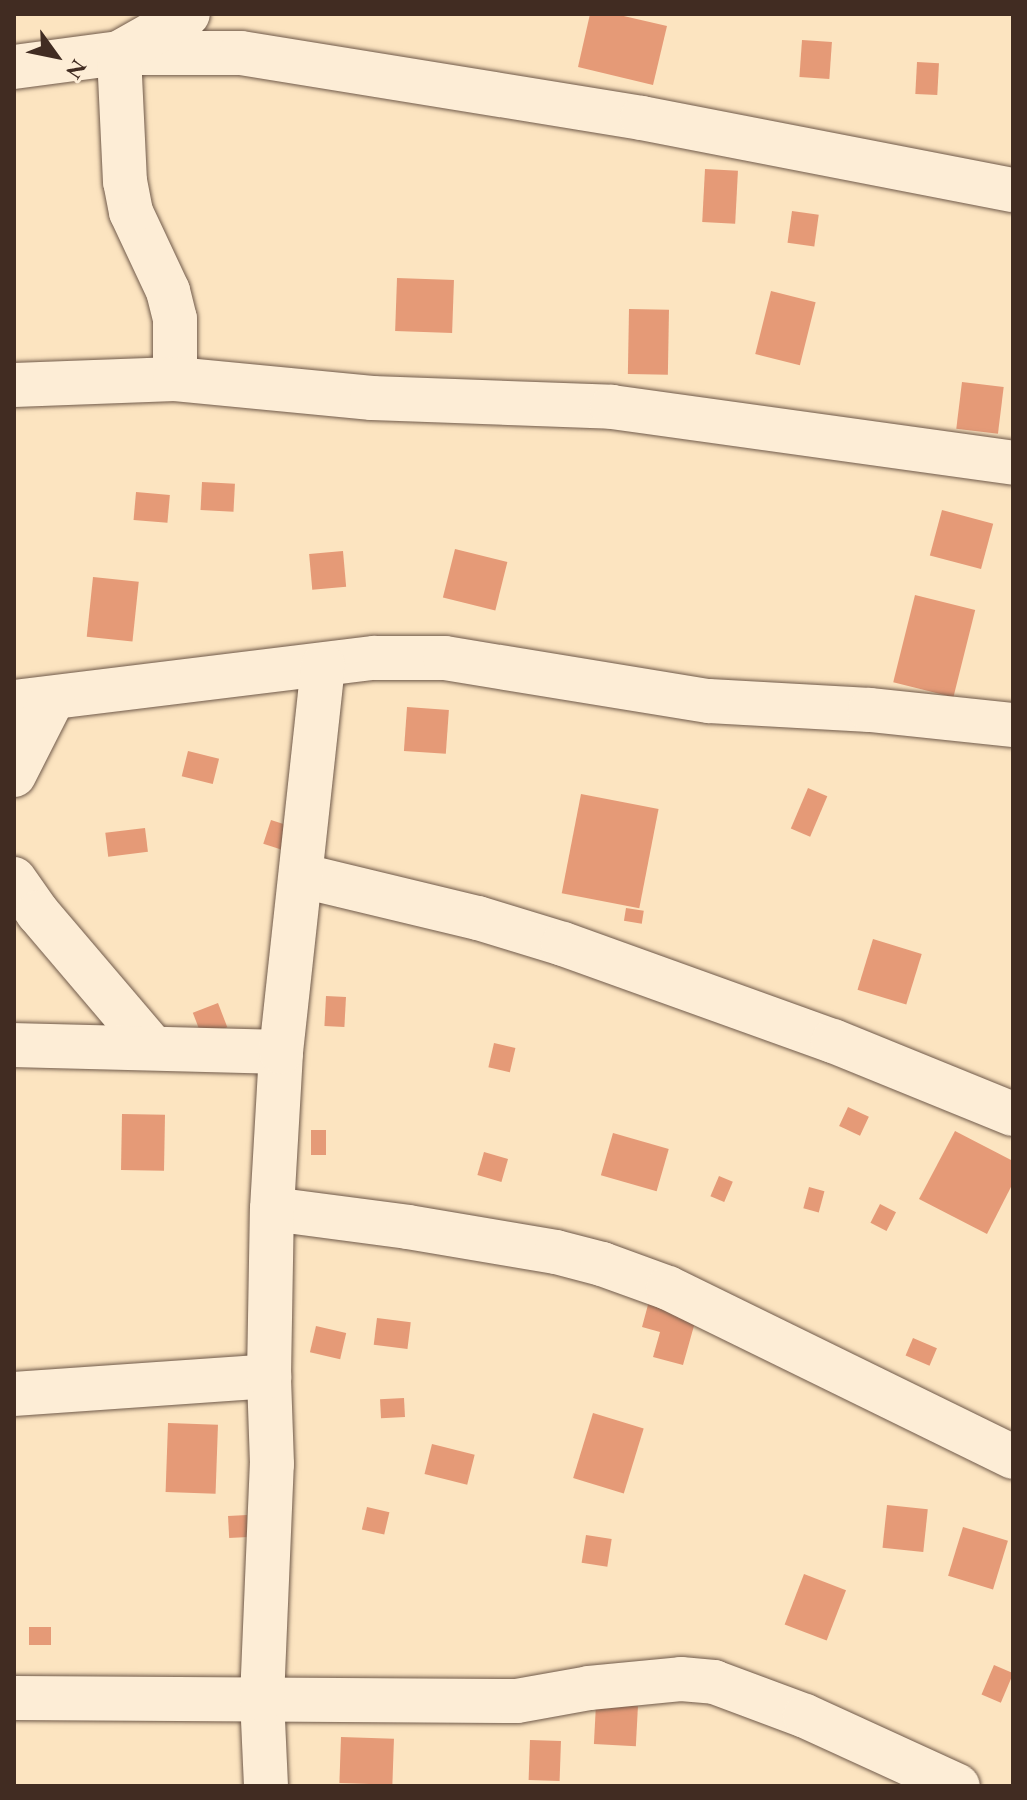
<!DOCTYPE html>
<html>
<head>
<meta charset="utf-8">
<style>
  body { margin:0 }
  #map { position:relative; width:1027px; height:1800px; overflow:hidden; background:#fce4c0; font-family:"EB Garamond",serif }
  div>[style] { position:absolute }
  .building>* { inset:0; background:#e59a77; transform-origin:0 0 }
  .roads { filter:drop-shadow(0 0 2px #705a4a) drop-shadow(0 0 2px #705a4a) }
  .minor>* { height:44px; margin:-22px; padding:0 22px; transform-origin:22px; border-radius:22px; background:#fdedd6 }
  span { translate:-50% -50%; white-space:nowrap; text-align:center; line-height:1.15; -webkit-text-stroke:6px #fdedd6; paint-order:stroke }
  .frame { position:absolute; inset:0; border:16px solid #412c22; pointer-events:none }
  .north { position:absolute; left:16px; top:16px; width:80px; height:80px; -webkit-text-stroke:6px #fdedd6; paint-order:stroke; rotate:123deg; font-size:22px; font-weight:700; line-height:32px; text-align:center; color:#412c22 }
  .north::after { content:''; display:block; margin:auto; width:28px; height:36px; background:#412c22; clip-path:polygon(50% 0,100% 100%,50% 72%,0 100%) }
</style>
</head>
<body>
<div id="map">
  <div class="building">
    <div style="clip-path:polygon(590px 14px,615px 14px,667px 26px,653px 85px,578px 67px)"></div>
    <div style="left:802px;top:40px;width:30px;height:37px;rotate:4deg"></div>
    <div style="left:917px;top:62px;width:22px;height:32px;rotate:3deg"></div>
    <div style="left:705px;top:169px;width:33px;height:53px;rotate:3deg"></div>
    <div style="left:792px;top:211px;width:27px;height:32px;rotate:8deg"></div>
    <div style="left:397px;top:278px;width:57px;height:53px;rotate:2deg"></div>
    <div style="left:771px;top:291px;width:46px;height:65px;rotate:14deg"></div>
    <div style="left:629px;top:309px;width:40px;height:65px;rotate:1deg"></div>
    <div style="left:962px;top:382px;width:42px;height:47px;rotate:7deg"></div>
    <div style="left:202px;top:482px;width:33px;height:28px;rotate:3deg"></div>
    <div style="left:136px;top:492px;width:34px;height:28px;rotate:5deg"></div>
    <div style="left:942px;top:510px;width:53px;height:47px;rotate:15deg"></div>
    <div style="left:455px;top:549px;width:54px;height:50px;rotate:14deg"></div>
    <div style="left:343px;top:551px;width:36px;height:34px;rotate:85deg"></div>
    <div style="left:93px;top:577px;width:46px;height:60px;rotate:6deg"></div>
    <div style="left:915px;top:595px;width:62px;height:90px;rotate:14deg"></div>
    <div style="left:407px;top:707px;width:42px;height:44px;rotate:4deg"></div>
    <div style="left:188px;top:751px;width:32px;height:26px;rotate:14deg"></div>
    <div style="left:808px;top:788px;width:21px;height:44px;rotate:23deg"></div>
    <div style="left:581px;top:794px;width:79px;height:101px;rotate:11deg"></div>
    <div style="left:271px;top:820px;width:22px;height:25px;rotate:18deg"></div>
    <div style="left:145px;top:828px;width:24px;height:40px;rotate:83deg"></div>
    <div style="left:626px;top:908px;width:18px;height:13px;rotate:9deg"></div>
    <div style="left:873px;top:939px;width:51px;height:53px;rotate:17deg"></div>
    <div style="left:326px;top:996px;width:20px;height:30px;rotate:3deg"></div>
    <div style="left:218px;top:1003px;width:26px;height:27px;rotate:69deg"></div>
    <div style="left:494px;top:1043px;width:22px;height:25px;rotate:13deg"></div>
    <div style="left:848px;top:1107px;width:23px;height:21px;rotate:25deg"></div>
    <div style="left:122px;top:1114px;width:43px;height:56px;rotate:1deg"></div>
    <div style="left:311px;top:1130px;width:15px;height:25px"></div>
    <div style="clip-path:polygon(955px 1131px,1013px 1161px,1013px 1183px,987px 1234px,919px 1199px)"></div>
    <div style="left:613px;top:1133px;width:58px;height:44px;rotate:16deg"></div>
    <div style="left:484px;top:1152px;width:25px;height:24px;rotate:16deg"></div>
    <div style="left:719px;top:1176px;width:15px;height:22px;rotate:23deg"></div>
    <div style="left:809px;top:1187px;width:16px;height:22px;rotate:15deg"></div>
    <div style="left:880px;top:1204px;width:18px;height:21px;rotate:27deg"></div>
    <div style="clip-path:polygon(649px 1301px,697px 1315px,683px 1365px,653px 1357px,660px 1332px,642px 1327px)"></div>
    <div style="left:377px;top:1318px;width:34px;height:27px;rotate:7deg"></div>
    <div style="left:316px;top:1326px;width:31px;height:27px;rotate:13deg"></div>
    <div style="left:913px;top:1338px;width:26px;height:19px;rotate:23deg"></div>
    <div style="left:404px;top:1398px;width:19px;height:24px;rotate:87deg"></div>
    <div style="left:593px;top:1413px;width:53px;height:68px;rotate:17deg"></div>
    <div style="left:168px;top:1423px;width:50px;height:69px;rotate:2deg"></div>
    <div style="left:432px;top:1444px;width:44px;height:31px;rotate:14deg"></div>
    <div style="left:887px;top:1505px;width:41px;height:43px;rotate:6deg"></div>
    <div style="left:367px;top:1507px;width:23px;height:23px;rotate:13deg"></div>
    <div style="left:247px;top:1515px;width:22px;height:19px;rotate:87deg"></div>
    <div style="left:963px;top:1527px;width:47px;height:51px;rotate:17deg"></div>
    <div style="left:586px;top:1535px;width:26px;height:28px;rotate:9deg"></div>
    <div style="left:804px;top:1574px;width:45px;height:54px;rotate:21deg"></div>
    <div style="left:29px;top:1627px;width:22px;height:18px"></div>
    <div style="left:994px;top:1665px;width:21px;height:32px;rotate:23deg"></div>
    <div style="left:596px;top:1704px;width:42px;height:40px;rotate:3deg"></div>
    <div style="left:341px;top:1737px;width:53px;height:46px;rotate:2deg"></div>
    <div style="left:530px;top:1740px;width:31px;height:40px;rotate:2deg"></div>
  </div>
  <div class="roads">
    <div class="minor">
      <div style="left:14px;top:67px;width:106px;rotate:-7.6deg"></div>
      <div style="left:119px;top:53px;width:122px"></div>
      <div style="left:241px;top:53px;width:406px;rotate:9.2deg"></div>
      <div style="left:642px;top:118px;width:378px;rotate:11deg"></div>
      <div style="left:175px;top:379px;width:60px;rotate:-90deg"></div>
      <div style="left:175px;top:319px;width:29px;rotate:-104deg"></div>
      <div style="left:168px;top:291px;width:87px;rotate:-115.1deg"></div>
      <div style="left:131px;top:212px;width:31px;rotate:-101deg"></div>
      <div style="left:125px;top:182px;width:129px;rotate:-92.7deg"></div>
      <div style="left:119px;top:53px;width:79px;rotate:-29.5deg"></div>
      <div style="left:14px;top:385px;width:161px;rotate:-2.1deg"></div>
      <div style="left:175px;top:379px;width:198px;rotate:5.5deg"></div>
      <div style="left:372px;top:398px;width:240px;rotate:2.1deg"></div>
      <div style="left:612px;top:407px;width:405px;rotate:7.9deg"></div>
      <div style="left:14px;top:702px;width:363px;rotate:-7deg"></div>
      <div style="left:374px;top:658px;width:71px"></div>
      <div style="left:445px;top:658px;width:267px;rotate:9.3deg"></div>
      <div style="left:709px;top:701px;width:161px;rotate:3.2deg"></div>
      <div style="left:870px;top:710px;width:144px;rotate:6deg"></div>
      <div style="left:14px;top:775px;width:86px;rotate:-63.1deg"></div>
      <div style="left:303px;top:876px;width:180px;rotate:13.5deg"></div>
      <div style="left:478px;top:918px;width:89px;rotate:17deg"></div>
      <div style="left:563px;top:944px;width:287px;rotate:19.8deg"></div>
      <div style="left:833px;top:1041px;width:194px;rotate:22.1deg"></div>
      <div style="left:14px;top:879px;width:42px;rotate:54.8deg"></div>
      <div style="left:38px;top:913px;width:176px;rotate:49.6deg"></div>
      <div style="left:14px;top:1045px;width:267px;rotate:1.5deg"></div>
      <div style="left:272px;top:1209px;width:137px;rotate:7.5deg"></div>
      <div style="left:408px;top:1227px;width:150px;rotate:9.6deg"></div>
      <div style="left:556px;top:1252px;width:48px;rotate:14.6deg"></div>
      <div style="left:602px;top:1264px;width:70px;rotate:20deg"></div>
      <div style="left:668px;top:1288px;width:384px;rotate:26.1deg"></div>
      <div style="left:14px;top:1394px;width:256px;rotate:-4deg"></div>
      <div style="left:14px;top:1698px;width:503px;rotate:0.34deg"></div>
      <div style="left:517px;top:1701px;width:73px;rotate:-10.2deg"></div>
      <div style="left:589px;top:1688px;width:92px;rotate:-5.6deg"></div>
      <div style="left:681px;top:1679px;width:33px;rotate:5deg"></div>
      <div style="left:714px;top:1682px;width:97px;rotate:20.5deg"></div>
      <div style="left:805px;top:1716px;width:168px;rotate:24.6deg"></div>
      <div style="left:266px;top:1786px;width:87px;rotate:-92.6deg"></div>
      <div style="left:262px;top:1699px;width:235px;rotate:-87.6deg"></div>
      <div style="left:272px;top:1464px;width:88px;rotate:-92deg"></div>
      <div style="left:269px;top:1376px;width:167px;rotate:-89deg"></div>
      <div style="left:272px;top:1209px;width:157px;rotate:-86.7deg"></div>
      <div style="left:281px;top:1052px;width:389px;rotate:-83.8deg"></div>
    </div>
  </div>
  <div class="frame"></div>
  <div class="north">N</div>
</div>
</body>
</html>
